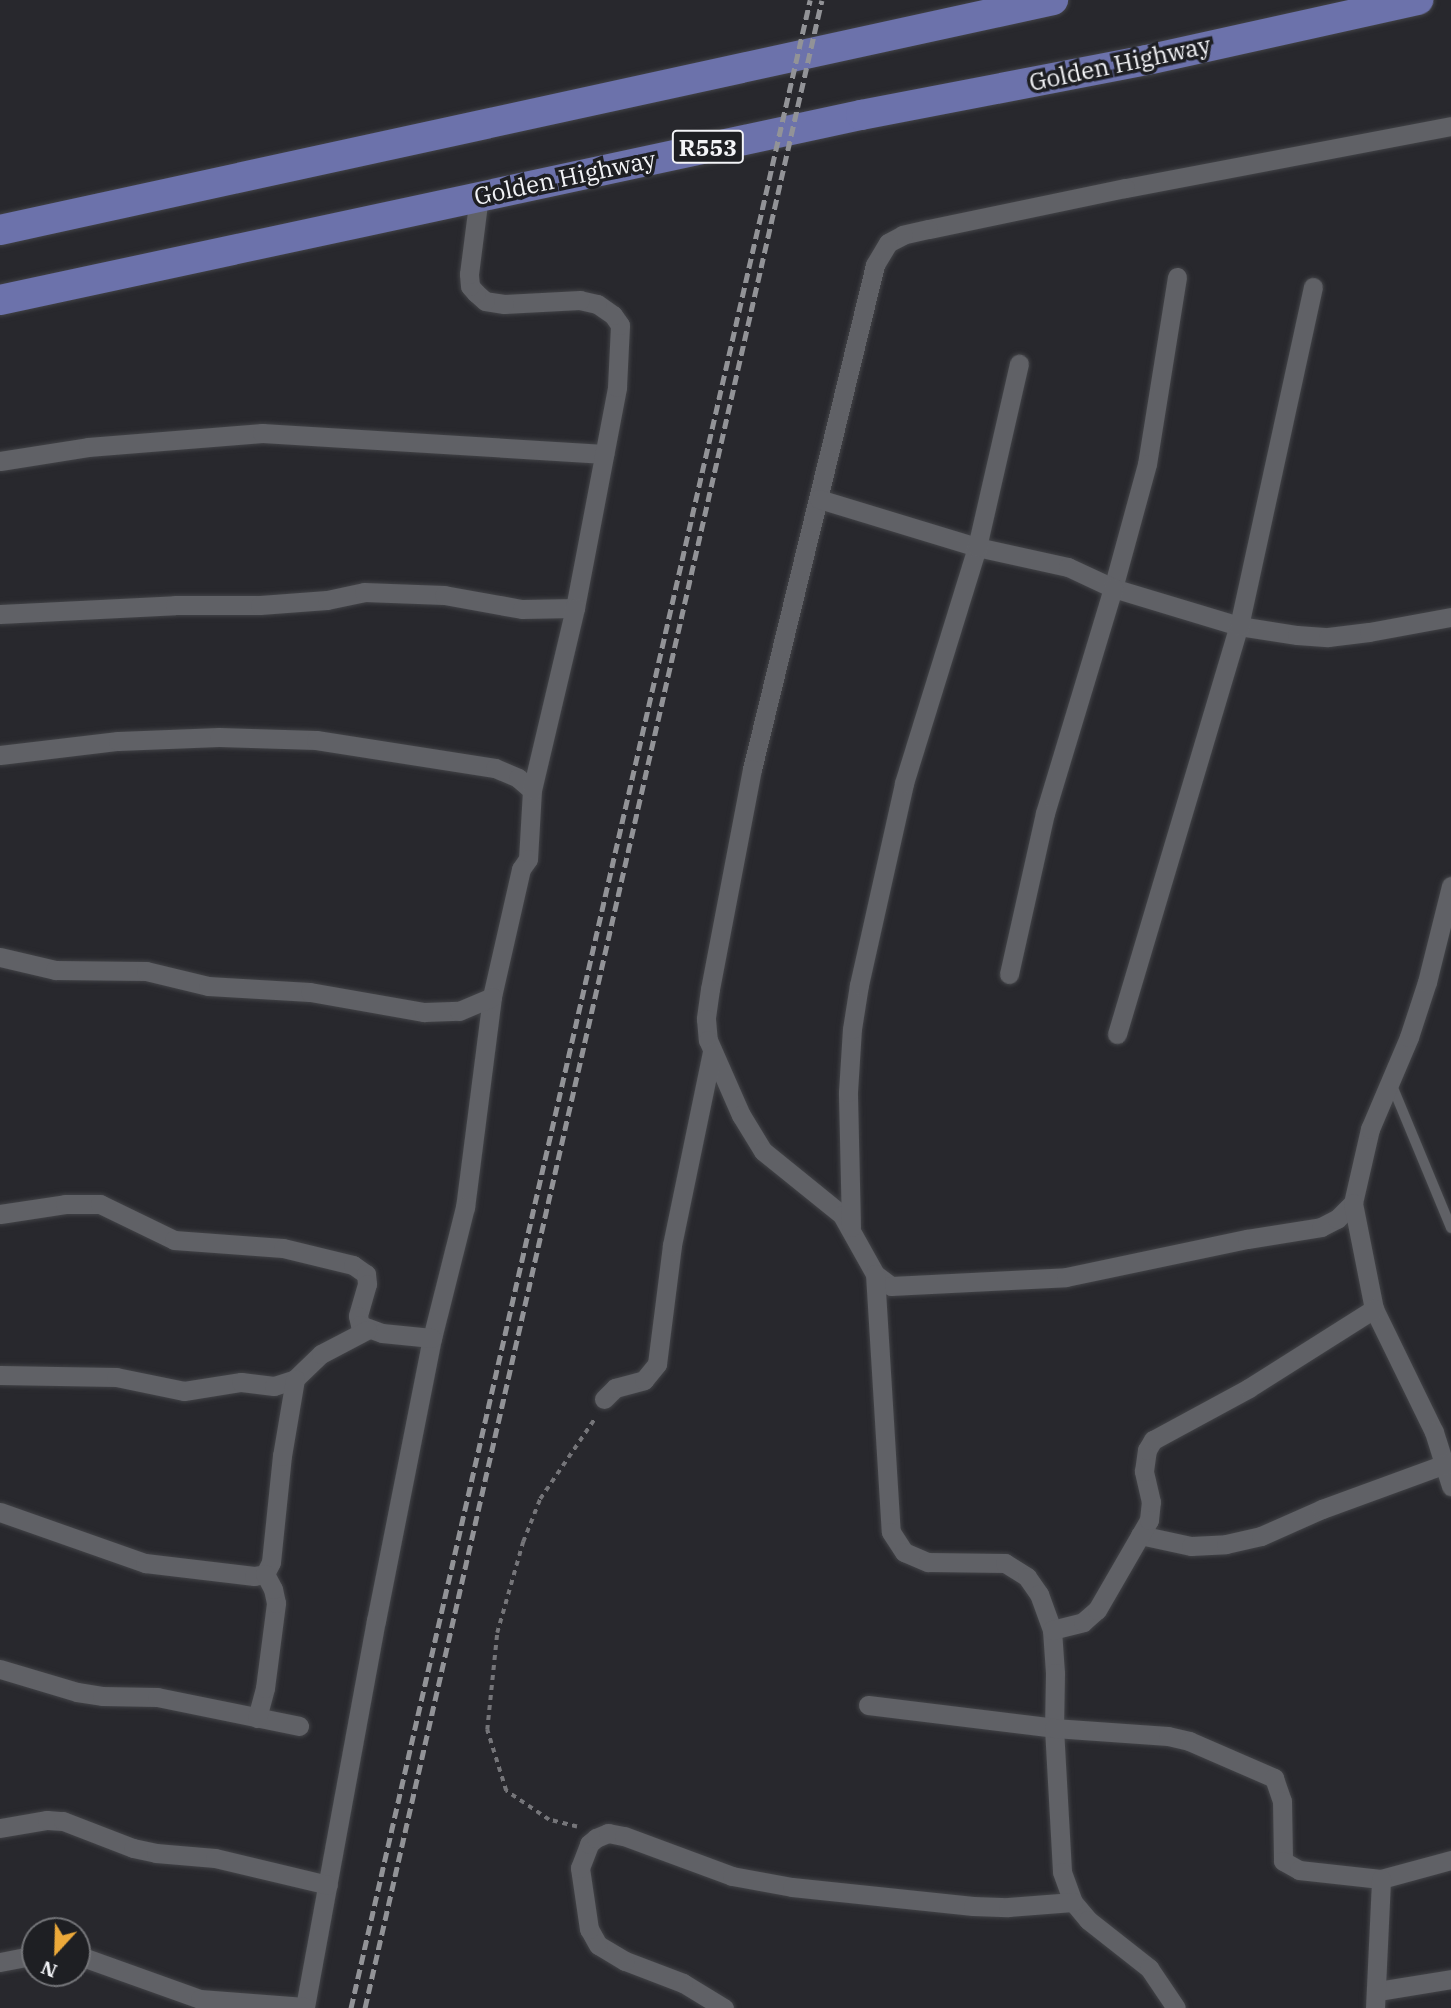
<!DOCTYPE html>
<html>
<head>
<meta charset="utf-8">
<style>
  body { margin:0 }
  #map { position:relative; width:1451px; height:2008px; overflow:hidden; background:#28282d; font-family:"IBM Plex Serif",serif }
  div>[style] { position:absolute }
  .path>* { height:3.5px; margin-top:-1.75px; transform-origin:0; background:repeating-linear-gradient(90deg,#757579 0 5px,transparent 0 10px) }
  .roads { filter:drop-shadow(0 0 2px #424347) drop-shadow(0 0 2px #424347) }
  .lane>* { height:10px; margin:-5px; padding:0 5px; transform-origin:5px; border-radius:5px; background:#606166 }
  .street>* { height:19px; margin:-9.5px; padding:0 9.5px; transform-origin:9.5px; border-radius:9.5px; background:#606166 }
  .primary>* { height:30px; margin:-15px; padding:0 15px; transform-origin:15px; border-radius:15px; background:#6c72ab }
  .rail>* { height:5px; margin-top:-2.5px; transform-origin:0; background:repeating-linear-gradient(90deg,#929397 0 10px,transparent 0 15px) }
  span { translate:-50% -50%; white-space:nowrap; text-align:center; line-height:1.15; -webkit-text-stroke:7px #1e1f23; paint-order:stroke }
  .shield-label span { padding:2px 5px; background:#1e1f23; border:2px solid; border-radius:5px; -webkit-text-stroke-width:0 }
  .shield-label { font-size:23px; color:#f3f4f7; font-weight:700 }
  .street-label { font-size:24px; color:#f3f4f7 }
  .north { position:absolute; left:21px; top:1917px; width:70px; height:70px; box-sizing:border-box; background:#1e1f23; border:2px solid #737478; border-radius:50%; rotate:202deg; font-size:19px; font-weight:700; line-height:28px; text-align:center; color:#f3f4f7 }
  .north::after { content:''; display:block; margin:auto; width:24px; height:32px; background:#eca93a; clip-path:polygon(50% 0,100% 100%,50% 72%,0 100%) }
</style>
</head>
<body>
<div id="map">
  <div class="path">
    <div style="left:577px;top:1827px;width:29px;rotate:-166deg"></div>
    <div style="left:549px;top:1820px;width:52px;rotate:-146deg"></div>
    <div style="left:506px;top:1791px;width:64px;rotate:-107.3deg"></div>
    <div style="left:487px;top:1730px;width:98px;rotate:-84.1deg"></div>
    <div style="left:497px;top:1633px;width:95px;rotate:-74.1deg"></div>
    <div style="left:523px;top:1542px;width:46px;rotate:-68.4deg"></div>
    <div style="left:540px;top:1499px;width:99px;rotate:-55.7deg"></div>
  </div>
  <div class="roads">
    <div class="lane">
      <div style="left:1391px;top:1083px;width:157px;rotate:67.5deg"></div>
    </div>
    <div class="street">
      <div style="left:1451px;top:126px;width:332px;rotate:169.2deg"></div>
      <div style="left:1125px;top:188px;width:201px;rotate:168.2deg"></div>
      <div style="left:928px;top:229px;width:26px;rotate:167deg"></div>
      <div style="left:903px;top:235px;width:17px;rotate:152deg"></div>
      <div style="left:888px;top:243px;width:26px;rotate:121deg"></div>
      <div style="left:875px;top:265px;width:519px;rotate:103.71deg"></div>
      <div style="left:752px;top:769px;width:224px;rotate:100.8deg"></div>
      <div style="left:710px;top:989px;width:30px;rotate:98deg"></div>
      <div style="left:706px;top:1019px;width:21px;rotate:85deg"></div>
      <div style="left:708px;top:1040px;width:82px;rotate:66.3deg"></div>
      <div style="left:741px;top:1115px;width:42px;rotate:58.6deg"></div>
      <div style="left:763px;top:1151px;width:102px;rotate:39deg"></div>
      <div style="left:842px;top:1215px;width:68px;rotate:60.8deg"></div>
      <div style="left:875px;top:1274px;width:20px;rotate:37deg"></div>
      <div style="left:891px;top:1286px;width:175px;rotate:-2.9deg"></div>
      <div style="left:1066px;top:1277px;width:185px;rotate:-11.9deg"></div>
      <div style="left:1247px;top:1239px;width:75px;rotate:-9.2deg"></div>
      <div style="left:1321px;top:1227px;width:18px;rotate:-27deg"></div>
      <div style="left:1337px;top:1219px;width:23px;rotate:-45deg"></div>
      <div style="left:1353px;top:1203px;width:76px;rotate:-77.1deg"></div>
      <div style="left:1370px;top:1129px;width:100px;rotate:-67deg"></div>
      <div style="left:1409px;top:1037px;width:58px;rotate:-71.9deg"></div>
      <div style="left:1427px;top:982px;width:99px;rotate:-76deg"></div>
      <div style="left:1177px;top:277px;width:189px;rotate:99.1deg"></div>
      <div style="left:1147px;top:464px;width:129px;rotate:105.3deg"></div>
      <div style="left:1113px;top:588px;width:132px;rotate:16.8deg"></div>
      <div style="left:1239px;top:626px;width:59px;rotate:8.8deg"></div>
      <div style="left:1297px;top:635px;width:31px;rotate:4deg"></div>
      <div style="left:1328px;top:637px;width:41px;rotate:-7deg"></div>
      <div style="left:1369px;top:632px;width:83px;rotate:-10.4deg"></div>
      <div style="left:0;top:461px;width:89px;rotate:-9deg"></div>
      <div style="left:88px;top:447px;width:175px;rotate:-4.6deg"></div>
      <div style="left:262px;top:433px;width:343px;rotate:3.5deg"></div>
      <div style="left:819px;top:499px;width:165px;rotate:16.9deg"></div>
      <div style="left:977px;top:547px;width:93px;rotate:12.4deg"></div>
      <div style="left:1068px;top:567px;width:50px;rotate:25deg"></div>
      <div style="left:1113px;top:588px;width:235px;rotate:106.8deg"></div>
      <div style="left:1045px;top:813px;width:165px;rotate:102.6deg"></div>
      <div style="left:0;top:614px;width:175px;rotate:-2.9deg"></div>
      <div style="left:175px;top:605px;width:85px"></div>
      <div style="left:260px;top:605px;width:67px;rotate:-4.3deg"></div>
      <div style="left:327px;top:600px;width:38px;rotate:-12deg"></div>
      <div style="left:364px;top:592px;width:80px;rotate:2.1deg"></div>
      <div style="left:444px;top:595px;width:79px;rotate:10.2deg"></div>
      <div style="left:522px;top:609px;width:53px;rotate:-1.1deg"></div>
      <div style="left:575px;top:608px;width:225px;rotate:-79.2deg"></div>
      <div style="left:617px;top:387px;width:62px;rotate:-87.2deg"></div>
      <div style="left:620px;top:325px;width:12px;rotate:-125deg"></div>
      <div style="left:613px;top:315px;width:19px;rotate:-145deg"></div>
      <div style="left:597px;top:304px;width:17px;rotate:-167deg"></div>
      <div style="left:580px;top:300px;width:76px;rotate:177deg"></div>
      <div style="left:504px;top:304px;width:19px;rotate:-171deg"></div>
      <div style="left:485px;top:301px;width:12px;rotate:-138deg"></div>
      <div style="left:476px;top:293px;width:9px;rotate:-131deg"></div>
      <div style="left:470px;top:286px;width:12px;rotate:-95deg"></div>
      <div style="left:469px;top:274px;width:79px;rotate:-82.7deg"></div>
      <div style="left:0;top:755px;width:119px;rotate:-6.8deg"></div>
      <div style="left:118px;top:741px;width:101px;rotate:-2.3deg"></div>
      <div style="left:219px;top:737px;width:97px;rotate:1.8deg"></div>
      <div style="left:316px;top:740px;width:181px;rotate:8.9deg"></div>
      <div style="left:495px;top:768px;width:25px;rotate:23deg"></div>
      <div style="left:518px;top:778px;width:18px;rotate:41deg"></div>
      <div style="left:532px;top:790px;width:69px;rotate:93.3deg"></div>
      <div style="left:528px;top:859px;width:12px;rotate:125deg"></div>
      <div style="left:521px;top:869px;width:131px;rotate:102.8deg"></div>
      <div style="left:492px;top:997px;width:212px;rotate:97.3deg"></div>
      <div style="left:465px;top:1207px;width:135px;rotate:104.1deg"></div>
      <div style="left:432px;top:1338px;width:288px;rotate:101.2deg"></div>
      <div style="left:376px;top:1620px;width:394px;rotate:100.4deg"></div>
      <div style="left:532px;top:790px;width:187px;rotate:-76.7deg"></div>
      <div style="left:0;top:957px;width:57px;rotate:13.3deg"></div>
      <div style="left:55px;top:970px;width:91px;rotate:0.6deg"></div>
      <div style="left:146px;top:971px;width:64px;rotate:13.6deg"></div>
      <div style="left:208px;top:986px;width:102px;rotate:3.4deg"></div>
      <div style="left:310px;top:992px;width:116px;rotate:10deg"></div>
      <div style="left:424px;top:1012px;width:35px;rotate:-2deg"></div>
      <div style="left:459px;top:1011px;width:36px;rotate:-23deg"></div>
      <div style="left:1117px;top:1034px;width:426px;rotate:-73.4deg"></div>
      <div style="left:1239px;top:626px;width:347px;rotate:-77.7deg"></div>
      <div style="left:1353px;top:1203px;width:108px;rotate:78.8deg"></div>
      <div style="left:1374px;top:1309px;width:137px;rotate:64deg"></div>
      <div style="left:1434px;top:1432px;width:57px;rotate:72.5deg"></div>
      <div style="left:0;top:1214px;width:66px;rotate:-8.7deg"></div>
      <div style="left:65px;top:1204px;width:35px"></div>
      <div style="left:100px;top:1204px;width:82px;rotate:25.9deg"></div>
      <div style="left:174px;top:1240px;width:109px;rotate:4.2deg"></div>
      <div style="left:283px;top:1248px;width:72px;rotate:13.7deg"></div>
      <div style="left:353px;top:1265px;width:16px;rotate:35deg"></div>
      <div style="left:366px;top:1274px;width:10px;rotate:84deg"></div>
      <div style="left:367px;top:1284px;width:33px;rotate:106deg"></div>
      <div style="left:358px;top:1316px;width:9px;rotate:77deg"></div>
      <div style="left:360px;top:1325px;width:23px;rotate:20deg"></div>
      <div style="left:382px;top:1333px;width:50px;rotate:5.7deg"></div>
      <div style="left:851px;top:1227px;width:135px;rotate:-91.3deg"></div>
      <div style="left:848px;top:1092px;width:63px;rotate:-86.4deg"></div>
      <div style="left:852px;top:1029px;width:45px;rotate:-81deg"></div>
      <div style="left:859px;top:985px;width:207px;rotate:-77.4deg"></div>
      <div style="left:904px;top:783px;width:247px;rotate:-72.8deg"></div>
      <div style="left:977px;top:547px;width:188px;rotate:-77.1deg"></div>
      <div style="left:875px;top:1274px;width:258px;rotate:86.5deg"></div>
      <div style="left:891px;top:1532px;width:24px;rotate:57deg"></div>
      <div style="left:904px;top:1552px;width:26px;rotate:23deg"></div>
      <div style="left:928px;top:1562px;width:77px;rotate:0.7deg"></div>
      <div style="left:1005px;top:1563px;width:26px;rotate:32deg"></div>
      <div style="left:1027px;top:1577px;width:21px;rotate:55deg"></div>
      <div style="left:1039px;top:1594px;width:38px;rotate:70deg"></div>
      <div style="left:1052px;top:1630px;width:43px;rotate:86deg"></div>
      <div style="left:1055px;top:1673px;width:55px;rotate:91deg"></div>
      <div style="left:1054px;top:1728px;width:144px;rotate:86.8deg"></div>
      <div style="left:1062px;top:1872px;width:32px;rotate:70deg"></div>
      <div style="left:1073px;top:1902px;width:23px;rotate:50deg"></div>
      <div style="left:1088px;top:1920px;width:78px;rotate:38.2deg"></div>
      <div style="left:1149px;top:1968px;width:48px;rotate:56deg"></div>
      <div style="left:0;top:1375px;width:116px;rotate:1deg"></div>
      <div style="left:116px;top:1377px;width:69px;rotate:11.6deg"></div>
      <div style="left:184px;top:1391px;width:58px;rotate:-9deg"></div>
      <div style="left:241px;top:1382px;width:33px;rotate:7deg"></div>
      <div style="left:274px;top:1386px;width:22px;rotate:-18deg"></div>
      <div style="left:295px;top:1379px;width:36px;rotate:-44deg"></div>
      <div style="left:321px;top:1354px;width:52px;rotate:-27.6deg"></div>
      <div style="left:604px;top:1399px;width:16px;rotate:-45deg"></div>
      <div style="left:615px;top:1388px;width:30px;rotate:-15deg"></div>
      <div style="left:644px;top:1380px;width:21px;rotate:-51deg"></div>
      <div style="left:657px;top:1364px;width:120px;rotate:-82.8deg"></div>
      <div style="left:672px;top:1245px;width:197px;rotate:-78.3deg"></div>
      <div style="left:0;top:1512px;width:154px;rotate:19.4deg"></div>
      <div style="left:145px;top:1563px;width:110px;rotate:6.8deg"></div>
      <div style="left:254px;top:1576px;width:11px;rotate:-10deg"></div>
      <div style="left:265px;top:1574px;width:13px;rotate:-63deg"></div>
      <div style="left:271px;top:1562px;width:107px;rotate:-84.1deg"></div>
      <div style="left:282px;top:1456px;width:78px;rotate:-80.4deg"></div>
      <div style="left:1140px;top:1535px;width:52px;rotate:12.2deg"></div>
      <div style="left:1191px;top:1546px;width:35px;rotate:-3deg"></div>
      <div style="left:1226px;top:1544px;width:36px;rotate:-13deg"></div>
      <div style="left:1261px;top:1536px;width:67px;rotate:-23.9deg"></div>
      <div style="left:1322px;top:1509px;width:131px;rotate:-20.1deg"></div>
      <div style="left:1052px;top:1630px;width:32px;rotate:-14deg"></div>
      <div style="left:1083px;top:1622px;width:18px;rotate:-41deg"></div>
      <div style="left:1097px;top:1610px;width:104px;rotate:-60deg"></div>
      <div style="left:1149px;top:1520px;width:18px;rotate:-84deg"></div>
      <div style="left:1151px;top:1502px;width:32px;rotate:-103deg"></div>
      <div style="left:1144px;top:1471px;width:21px;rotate:-82deg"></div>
      <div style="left:1147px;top:1450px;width:12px;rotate:-59deg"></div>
      <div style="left:1153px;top:1440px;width:109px;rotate:-28.4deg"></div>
      <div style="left:1249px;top:1388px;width:148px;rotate:-32.3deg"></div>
      <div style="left:0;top:1669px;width:80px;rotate:16.6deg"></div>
      <div style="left:77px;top:1692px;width:25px;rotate:9deg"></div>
      <div style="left:102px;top:1696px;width:55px;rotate:1deg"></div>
      <div style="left:157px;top:1697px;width:145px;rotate:11.5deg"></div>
      <div style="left:868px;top:1705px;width:187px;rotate:7deg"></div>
      <div style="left:1054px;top:1728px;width:114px;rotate:4deg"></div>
      <div style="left:1168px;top:1736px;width:22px;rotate:13deg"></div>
      <div style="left:1189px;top:1741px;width:93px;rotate:23.5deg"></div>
      <div style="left:1274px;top:1778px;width:24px;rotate:71deg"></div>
      <div style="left:1282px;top:1801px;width:60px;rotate:89deg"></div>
      <div style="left:1283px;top:1861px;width:18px;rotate:29deg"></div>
      <div style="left:1299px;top:1870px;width:82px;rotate:6.3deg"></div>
      <div style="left:1381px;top:1879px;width:73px;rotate:-15.2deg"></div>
      <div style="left:257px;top:1718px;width:31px;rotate:-75deg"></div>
      <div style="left:265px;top:1688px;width:86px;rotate:-82.6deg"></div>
      <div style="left:276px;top:1603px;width:14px;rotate:-102deg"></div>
      <div style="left:273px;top:1589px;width:17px;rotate:-118deg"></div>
      <div style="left:0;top:1828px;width:48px;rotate:-9.7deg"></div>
      <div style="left:47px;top:1820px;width:16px;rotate:4deg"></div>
      <div style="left:63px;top:1821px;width:75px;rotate:21.1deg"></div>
      <div style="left:133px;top:1848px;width:24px;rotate:12deg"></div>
      <div style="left:156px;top:1853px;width:59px;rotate:4.8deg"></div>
      <div style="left:215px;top:1858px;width:116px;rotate:13.4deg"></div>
      <div style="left:77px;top:1955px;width:131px;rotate:19.7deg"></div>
      <div style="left:200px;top:1999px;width:105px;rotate:4.4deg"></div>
      <div style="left:0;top:1962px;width:36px;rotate:-11deg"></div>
      <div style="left:1378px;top:1991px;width:74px;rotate:-9.3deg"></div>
      <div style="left:724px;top:2008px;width:48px;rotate:-148.6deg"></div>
      <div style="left:683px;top:1983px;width:62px;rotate:-159.2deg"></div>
      <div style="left:625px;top:1961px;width:31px;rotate:-149deg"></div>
      <div style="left:598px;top:1945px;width:18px;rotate:-119deg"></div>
      <div style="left:589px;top:1929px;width:62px;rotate:-98.4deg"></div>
      <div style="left:580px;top:1868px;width:26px;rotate:-69deg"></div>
      <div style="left:589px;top:1844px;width:9px;rotate:-41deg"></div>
      <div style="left:596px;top:1838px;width:13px;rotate:-23deg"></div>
      <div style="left:608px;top:1833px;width:16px;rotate:11deg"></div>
      <div style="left:624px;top:1836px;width:115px;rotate:20.3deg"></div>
      <div style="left:732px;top:1876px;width:61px;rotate:10.4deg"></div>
      <div style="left:792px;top:1887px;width:182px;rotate:6deg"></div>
      <div style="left:973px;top:1906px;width:35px;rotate:2deg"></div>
      <div style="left:1008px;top:1907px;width:65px;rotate:-4.4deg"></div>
      <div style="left:1375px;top:2008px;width:129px;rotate:-87.3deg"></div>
    </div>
    <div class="primary">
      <div style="left:0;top:230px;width:1078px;rotate:-12.32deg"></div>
      <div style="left:0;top:300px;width:881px;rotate:-12.13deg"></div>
      <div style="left:861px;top:115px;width:291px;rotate:-10.9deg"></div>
      <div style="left:1147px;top:60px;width:278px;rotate:-12.5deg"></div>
    </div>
  </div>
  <div class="rail">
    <div style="left:351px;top:2008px;width:2060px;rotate:-77.12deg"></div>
    <div style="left:365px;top:2008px;width:2059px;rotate:-77.18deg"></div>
  </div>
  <div class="shield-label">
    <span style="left:708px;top:147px">R553</span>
  </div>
  <div class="street-label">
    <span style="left:1120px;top:64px;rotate:-12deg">Golden Highway</span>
    <span style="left:565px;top:178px;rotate:-12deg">Golden Highway</span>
  </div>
  <div class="north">N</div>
</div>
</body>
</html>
